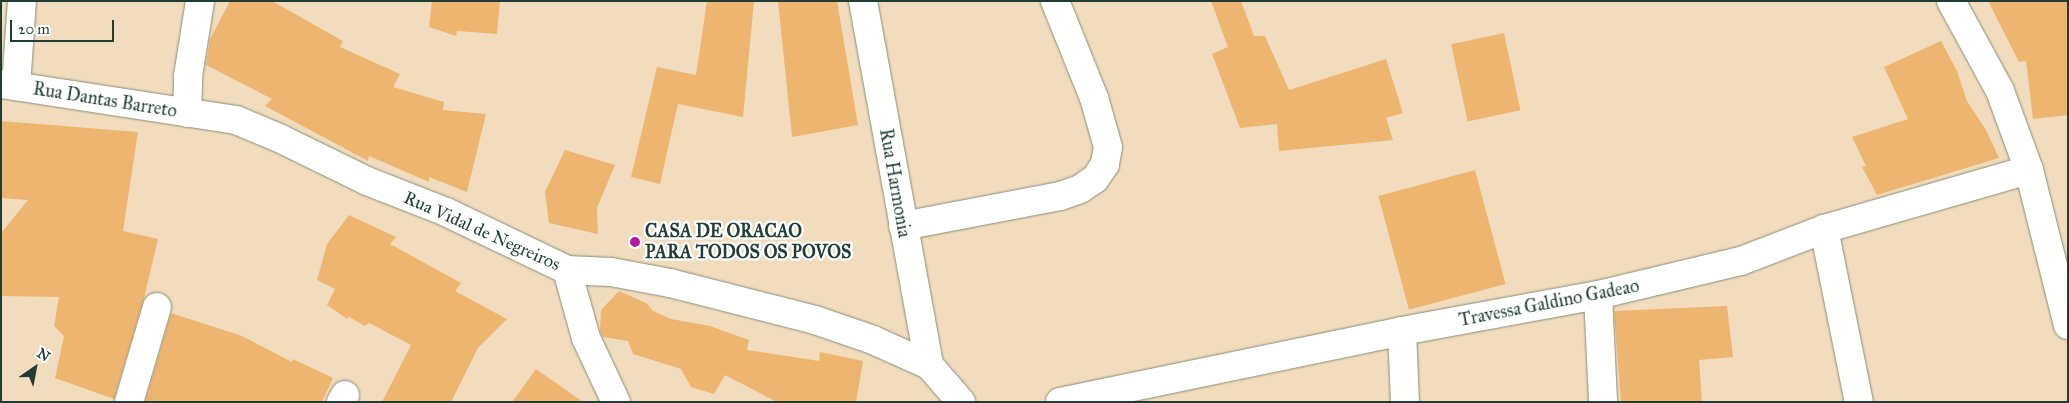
<!DOCTYPE html>
<html>
<head>
<meta charset="utf-8">
<style>
  body { margin:0 }
  #map { position:relative; width:2069px; height:403px; overflow:hidden; background:#f1ddbd; font-family:"IM FELL Great Primer",serif }
  div>[style] { position:absolute }
  .building>* { inset:0; background:#edb570; transform-origin:0 0 }
  .roads { filter:drop-shadow(0 0 1px #888d78) drop-shadow(0 0 1px #888d78) }
  .street>* { height:28px; margin:-14px; padding:0 14px; transform-origin:14px; border-radius:14px; background:#fff }
  .dots>* { width:14px; height:14px; translate:-50% -50%; box-sizing:border-box; border:2px solid #fff; border-radius:50% }
  span { translate:-50% -50%; white-space:nowrap; text-align:center; line-height:1.15; -webkit-text-stroke:4.5px #fff; paint-order:stroke }
  .street-label { font-size:18px; color:#1f3d34 }
  .poi-label { font-size:18px; color:#1f3d34; font-weight:700 }
  .left { translate:0 -50%; text-align:left }
  .frame { position:absolute; inset:0; border:2px solid #1f3d34; pointer-events:none }
  .north { position:absolute; left:10px; top:343px; width:50px; height:50px; -webkit-text-stroke:4px #fff; paint-order:stroke; rotate:33deg; font-size:14px; font-weight:700; line-height:20px; text-align:center; color:#1f3d34 }
  .north::after { content:''; display:block; margin:auto; width:18px; height:22px; background:#1f3d34; clip-path:polygon(50% 0,100% 100%,50% 72%,0 100%) }
  .scale { position:absolute; left:10px; top:20px; width:104px; height:22px; box-sizing:border-box; border:2px solid #1f3d34; border-top:0; padding-left:6px; font-size:15px; line-height:18px; white-space:nowrap; color:#1f3d34; -webkit-text-stroke:4px #fff; paint-order:stroke }
</style>
</head>
<body>
<div id="map">
  <div class="building">
    <div style="clip-path:polygon(230px 1px,272px 1px,343px 41px,340px 47px,400px 74px,393px 87px,444px 102px,443px 110px,486px 114px,467px 192px,429px 177px,429px 182px,369px 156px,368px 161px,265px 106px,272px 99px,206px 65px,210px 39px)"></div>
    <div style="clip-path:polygon(432px 1px,500px 1px,497px 34px,457px 31px,456px 36px,429px 27px)"></div>
    <div style="clip-path:polygon(707px 1px,754px 1px,743px 117px,678px 104px,660px 184px,631px 177px,657px 67px,696px 75px)"></div>
    <div style="clip-path:polygon(778px 1px,837px 1px,858px 125px,792px 137px)"></div>
    <div style="clip-path:polygon(1211px 1px,1241px 1px,1254px 36px,1265px 36px,1289px 90px,1386px 59px,1403px 113px,1386px 118px,1393px 140px,1279px 151px,1277px 124px,1240px 128px,1212px 54px,1228px 47px)"></div>
    <div style="clip-path:polygon(1988px 1px,2068px 1px,2068px 115px,2033px 119px,2026px 61px,2019px 62px)"></div>
    <div style="left:1504px;top:33px;width:79px;height:54px;rotate:78deg"></div>
    <div style="clip-path:polygon(1941px 41px,1957px 71px,1967px 101px,1986px 130px,1999px 158px,1877px 195px,1862px 167px,1866px 166px,1852px 137px,1908px 119px,1884px 67px)"></div>
    <div style="clip-path:polygon(1px 121px,138px 132px,123px 231px,158px 239px,144px 298px,114px 399px,55px 378px,64px 336px,54px 326px,59px 297px,1px 296px,1px 233px,28px 200px,1px 198px)"></div>
    <div style="clip-path:polygon(565px 150px,615px 165px,597px 208px,598px 234px,549px 223px,545px 192px)"></div>
    <div style="left:1475px;top:170px;width:118px;height:100px;rotate:75deg"></div>
    <div style="clip-path:polygon(349px 215px,396px 237px,390px 244px,461px 283px,455px 291px,507px 319px,478px 348px,451px 402px,382px 402px,411px 345px,369px 323px,365px 326px,349px 317px,347px 319px,327px 305px,335px 289px,317px 280px,327px 244px)"></div>
    <div style="clip-path:polygon(619px 291px,646px 303px,653px 311px,671px 319px,710px 326px,749px 340px,747px 350px,819px 361px,820px 352px,863px 361px,856px 402px,777px 402px,725px 375px,714px 394px,691px 387px,681px 369px,633px 354px,628px 341px,603px 337px,600px 331px,601px 310px)"></div>
    <div style="clip-path:polygon(1727px 306px,1733px 357px,1699px 360px,1702px 402px,1621px 402px,1614px 311px)"></div>
    <div style="clip-path:polygon(171px 313px,242px 336px,292px 362px,293px 359px,333px 378px,322px 402px,145px 402px)"></div>
    <div style="clip-path:polygon(536px 369px,583px 402px,512px 402px)"></div>
  </div>
  <div class="roads">
    <div class="street">
      <div style="left:863px;top:1px;width:370px;rotate:79.7deg"></div>
      <div style="left:1951px;top:1px;width:102px;rotate:61.4deg"></div>
      <div style="left:2000px;top:91px;width:84px;rotate:69.8deg"></div>
      <div style="left:2029px;top:170px;width:160px;rotate:75.9deg"></div>
      <div style="left:1px;top:84px;width:238px;rotate:8.7deg"></div>
      <div style="left:236px;top:120px;width:47px;rotate:22.7deg"></div>
      <div style="left:279px;top:138px;width:98px;rotate:26deg"></div>
      <div style="left:367px;top:181px;width:85px;rotate:21.4deg"></div>
      <div style="left:446px;top:212px;width:134px;rotate:25.6deg"></div>
      <div style="left:567px;top:270px;width:44px;rotate:2.6deg"></div>
      <div style="left:611px;top:272px;width:60px;rotate:10.6deg"></div>
      <div style="left:670px;top:283px;width:150px;rotate:14.3deg"></div>
      <div style="left:815px;top:320px;width:61px;rotate:19deg"></div>
      <div style="left:873px;top:340px;width:61px;rotate:24.1deg"></div>
      <div style="left:929px;top:365px;width:49px;rotate:49.1deg"></div>
      <div style="left:16px;top:86px;width:85px;rotate:-86deg"></div>
      <div style="left:187px;top:113px;width:37px;rotate:-88deg"></div>
      <div style="left:188px;top:76px;width:76px;rotate:-80.9deg"></div>
      <div style="left:903px;top:226px;width:160px;rotate:-10.8deg"></div>
      <div style="left:1060px;top:196px;width:21px;rotate:-19deg"></div>
      <div style="left:1080px;top:189px;width:18px;rotate:-34deg"></div>
      <div style="left:1095px;top:179px;width:18px;rotate:-56deg"></div>
      <div style="left:1105px;top:164px;width:17px;rotate:-80deg"></div>
      <div style="left:1108px;top:147px;width:51px;rotate:-105.9deg"></div>
      <div style="left:1094px;top:98px;width:105px;rotate:-111.9deg"></div>
      <div style="left:1824px;top:229px;width:177px;rotate:78.6deg"></div>
      <div style="left:567px;top:270px;width:71px;rotate:74.4deg"></div>
      <div style="left:586px;top:338px;width:71px;rotate:64.9deg"></div>
      <div style="left:1598px;top:295px;width:107px;rotate:87.3deg"></div>
      <div style="left:1402px;top:331px;width:71px;rotate:87.6deg"></div>
      <div style="left:129px;top:402px;width:99px;rotate:-73.6deg"></div>
      <div style="left:341px;top:402px;width:8px;rotate:-60deg"></div>
      <div style="left:1060px;top:402px;width:349px;rotate:-11.7deg"></div>
      <div style="left:1402px;top:331px;width:199px;rotate:-10.4deg"></div>
      <div style="left:1598px;top:295px;width:147px;rotate:-13.4deg"></div>
      <div style="left:1741px;top:261px;width:89px;rotate:-21.1deg"></div>
      <div style="left:1824px;top:229px;width:213px;rotate:-16.1deg"></div>
    </div>
  </div>
  <div class="dots">
    <div style="left:635px;top:242px;background:#b5179e"></div>
  </div>
  <div class="street-label">
    <span style="left:105px;top:100px;rotate:9deg">Rua Dantas Barreto</span>
    <span style="left:895px;top:183px;rotate:80deg">Rua Harmonia</span>
    <span style="left:482px;top:231px;rotate:24deg">Rua Vidal de Negreiros</span>
    <span style="left:1549px;top:303px;rotate:-11deg">Travessa Galdino Gadeao</span>
  </div>
  <div class="poi-label">
    <span class="left" style="left:645px;top:242px">CASA DE ORACAO<br>PARA TODOS OS POVOS</span>
  </div>
  <div class="frame"></div>
  <div class="north">N</div>
  <div class="scale">20 m</div>
</div>
</body>
</html>
